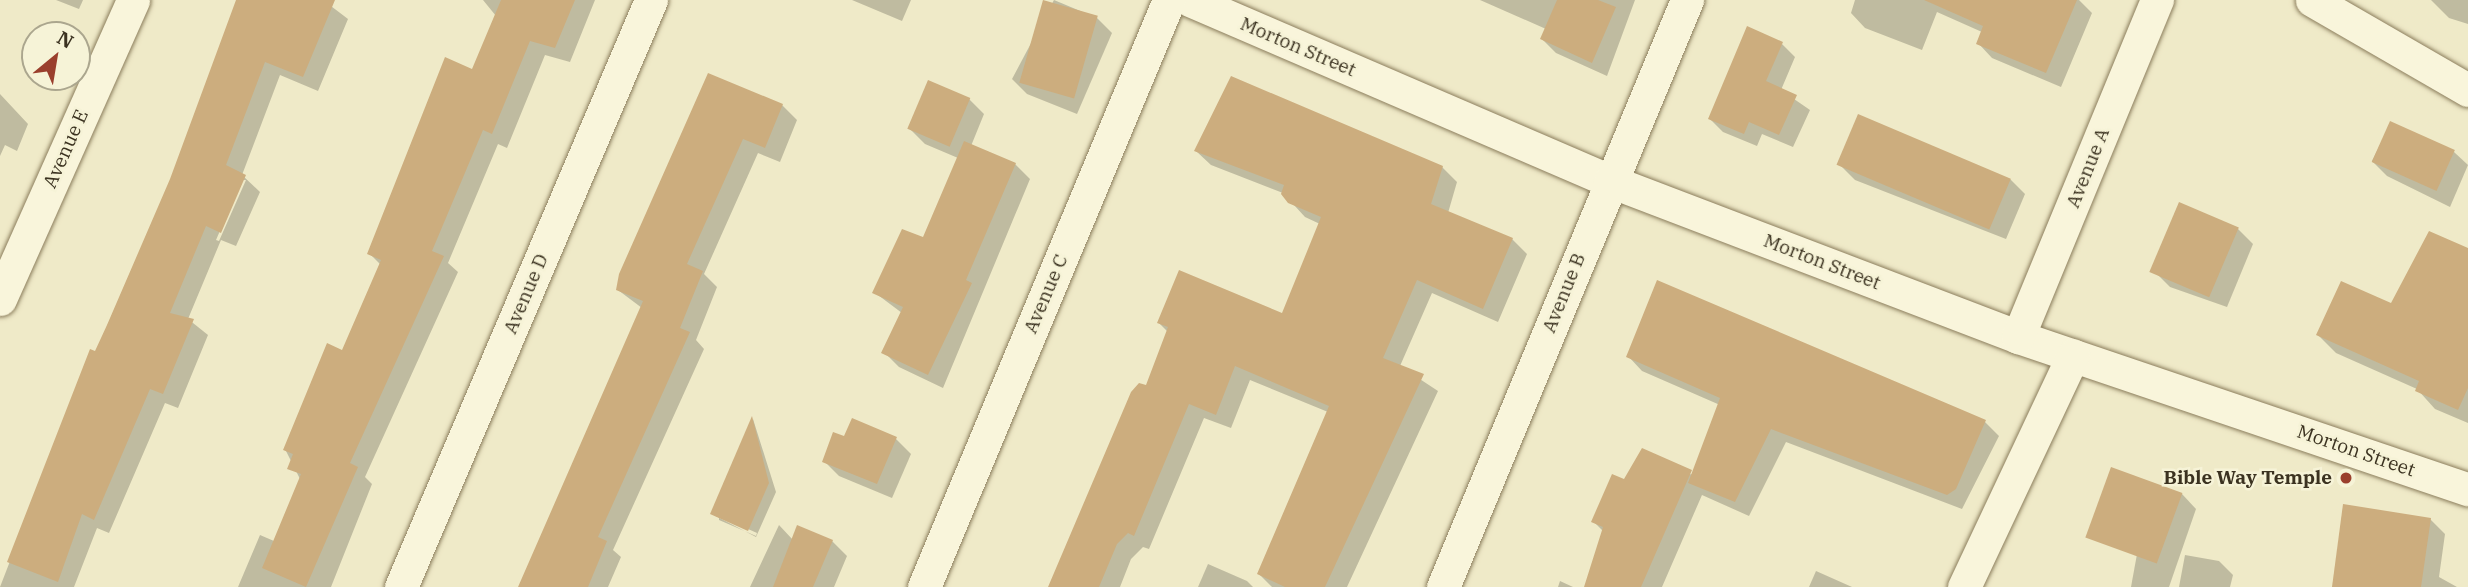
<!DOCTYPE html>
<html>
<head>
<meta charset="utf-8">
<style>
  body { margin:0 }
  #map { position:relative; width:2468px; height:587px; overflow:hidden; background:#efeac8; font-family:"IBM Plex Serif",serif }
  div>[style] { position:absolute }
  .shadow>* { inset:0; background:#0003 }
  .building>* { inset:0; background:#ccad7e; transform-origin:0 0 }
  .roads { filter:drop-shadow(0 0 2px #8b7d5c) drop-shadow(0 0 2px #8b7d5c) }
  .street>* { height:33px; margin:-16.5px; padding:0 16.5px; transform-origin:16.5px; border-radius:16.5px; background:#f9f5db }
  .dots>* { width:19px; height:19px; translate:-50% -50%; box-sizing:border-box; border:4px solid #f6f3d7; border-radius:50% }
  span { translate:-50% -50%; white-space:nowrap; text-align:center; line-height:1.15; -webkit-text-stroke:5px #f6f3d7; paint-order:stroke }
  .street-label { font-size:19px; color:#3b3220 }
  .poi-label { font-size:19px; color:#3b3220; font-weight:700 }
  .right { translate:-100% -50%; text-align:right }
  .north { position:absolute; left:21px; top:21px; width:70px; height:70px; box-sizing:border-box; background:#f6f3d7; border:2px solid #aba68e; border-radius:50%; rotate:30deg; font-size:19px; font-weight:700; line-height:28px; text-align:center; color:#3b3220 }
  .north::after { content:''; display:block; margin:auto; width:24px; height:32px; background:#9a3f2d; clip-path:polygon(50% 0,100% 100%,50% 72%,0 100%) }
</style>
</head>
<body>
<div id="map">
  <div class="shadow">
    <div style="clip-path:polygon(56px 0,83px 0,79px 9px)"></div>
    <div style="clip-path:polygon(evenodd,238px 0,323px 0,348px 19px,318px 91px,280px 75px,242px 175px,260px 192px,236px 246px,221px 240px,188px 319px,208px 335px,178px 408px,165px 403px,109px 533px,97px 528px,74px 587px,0 587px,91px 352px,95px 354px,171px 179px,238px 0,242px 180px,246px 180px,219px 241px,216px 240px,242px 180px)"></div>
    <div style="clip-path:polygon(483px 0,595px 0,570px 62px,545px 55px,507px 148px,498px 144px,448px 263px,458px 272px,365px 477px,372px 484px,331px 587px,238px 587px,260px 535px,274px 541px,300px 479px,285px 449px,343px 352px,381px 265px,369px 253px,473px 71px,496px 16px)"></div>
    <div style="clip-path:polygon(852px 0,911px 0,902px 21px)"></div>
    <div style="clip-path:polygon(1054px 0,1097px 18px,1112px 33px,1077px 114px,1027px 94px,1012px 79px)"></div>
    <div style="clip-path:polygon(1480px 0,1635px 0,1607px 76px,1556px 53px,1542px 39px,1546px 29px)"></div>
    <div style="clip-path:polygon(1855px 0,2079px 0,2092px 13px,2061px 87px,1992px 58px,1978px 43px,1982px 32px,1937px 12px,1922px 50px,1865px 28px,1851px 13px)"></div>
    <div style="clip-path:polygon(2431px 0,2468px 0,2468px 24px,2449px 18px)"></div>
    <div style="clip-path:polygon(1782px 44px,1795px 57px,1781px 90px,1810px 110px,1793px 147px,1762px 134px,1757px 146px,1723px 132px,1710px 119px)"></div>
    <div style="clip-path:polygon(709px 75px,782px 105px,797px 120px,780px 162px,758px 153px,704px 274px,717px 287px,696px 340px,704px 349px,613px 550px,621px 557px,608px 587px,522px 587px,642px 308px,618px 290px)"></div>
    <div style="clip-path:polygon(1231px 78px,1442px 167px,1457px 182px,1448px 213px,1512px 239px,1527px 254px,1498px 322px,1432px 293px,1400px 366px,1438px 391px,1347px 587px,1272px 587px,1259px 574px,1328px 412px,1250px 380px,1231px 428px,1204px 418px,1149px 549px,1143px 547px,1131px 559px,1120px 587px,1050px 587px,1147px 387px,1168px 332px,1159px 323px,1283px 315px,1320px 224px,1305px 217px,1283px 193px,1211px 165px,1196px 151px)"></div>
    <div style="clip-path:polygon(0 94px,28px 124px,17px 151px,5px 145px,0 156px)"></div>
    <div style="clip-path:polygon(969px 99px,984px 114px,971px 146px,1015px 164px,1030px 179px,943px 388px,899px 367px,884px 352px,902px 313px,874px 292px,924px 239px,958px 158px,925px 144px,910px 129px)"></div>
    <div style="clip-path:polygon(2391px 123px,2454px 152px,2468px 165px,2450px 207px,2387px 176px,2372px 161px)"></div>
    <div style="clip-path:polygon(1840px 165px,2010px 179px,2025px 194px,2006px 239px,1855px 180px)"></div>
    <div style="clip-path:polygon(2238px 229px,2253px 244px,2227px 307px,2170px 287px,2155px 272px)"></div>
    <div style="clip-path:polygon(2468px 251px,2468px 423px,2435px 409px,2417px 389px,2336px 353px,2318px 335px,2392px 305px)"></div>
    <div style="clip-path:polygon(1628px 356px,1985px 422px,1999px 436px,1962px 509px,1786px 442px,1749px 516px,1702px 495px,1662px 587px,1586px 587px,1604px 532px,1593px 521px,1625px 482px,1693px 474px,1720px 405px,1642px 371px)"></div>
    <div style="clip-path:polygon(evenodd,753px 419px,776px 492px,756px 537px,712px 514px,753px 419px,719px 516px,757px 533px,756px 536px,719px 520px,719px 516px)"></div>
    <div style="clip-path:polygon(845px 439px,896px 439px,911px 454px,892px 498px,839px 476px,824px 461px)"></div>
    <div style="clip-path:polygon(2150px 483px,2182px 494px,2196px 509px,2169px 587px,2131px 587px)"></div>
    <div style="clip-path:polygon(2430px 519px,2445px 534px,2439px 577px,2457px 587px,2377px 587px)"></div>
    <div style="clip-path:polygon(779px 525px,793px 540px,832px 541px,847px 556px,834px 587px,750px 587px)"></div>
    <div style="clip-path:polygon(2185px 555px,2219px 561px,2233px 575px,2230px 587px,2179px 587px)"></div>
    <div style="clip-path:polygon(1208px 564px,1247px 581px,1253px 587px,1198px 587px)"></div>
    <div style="clip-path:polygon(1816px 571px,1852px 587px,1809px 587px)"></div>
    <div style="clip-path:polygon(1560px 581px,1573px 587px,1558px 587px)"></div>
  </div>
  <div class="building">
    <div style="clip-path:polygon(236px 0,335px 0,303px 77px,265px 62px,226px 165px,246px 175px,221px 233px,206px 226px,170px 313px,194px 319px,163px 394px,150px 389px,94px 520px,82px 514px,58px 582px,7px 562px,90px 349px,95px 351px,107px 325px,170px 179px)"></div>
    <div style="clip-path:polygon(501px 0,575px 0,555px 48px,530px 41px,492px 134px,483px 130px,432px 251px,444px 256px,350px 463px,358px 467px,306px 587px,262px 568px,301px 474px,287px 469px,293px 454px,283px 450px,327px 343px,342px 350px,381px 260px,367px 254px,445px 57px,472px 69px)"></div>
    <div style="left:1043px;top:0;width:57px;height:86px;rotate:16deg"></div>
    <div style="clip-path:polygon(1557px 0,1598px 0,1616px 7px,1592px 63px,1540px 39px)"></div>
    <div style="clip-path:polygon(1924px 0,2077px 0,2046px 73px,1976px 44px,1983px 26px)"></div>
    <div style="clip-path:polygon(1747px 26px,1783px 42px,1766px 81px,1797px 95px,1779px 135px,1749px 122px,1744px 134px,1708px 119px)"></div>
    <div style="clip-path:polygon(708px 73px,783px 104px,765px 148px,743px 139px,687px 264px,703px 271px,680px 328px,690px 332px,598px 537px,607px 541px,588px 587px,518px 587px,643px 301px,616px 290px,619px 274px)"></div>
    <div style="clip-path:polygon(1231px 76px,1443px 166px,1431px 204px,1513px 238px,1483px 309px,1417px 280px,1383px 358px,1424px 374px,1325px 587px,1285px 587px,1257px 574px,1329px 406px,1235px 366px,1216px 415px,1189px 404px,1134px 536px,1128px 533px,1117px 544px,1099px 587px,1048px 587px,1131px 392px,1139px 383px,1146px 385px,1168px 327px,1157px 323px,1179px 270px,1282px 313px,1321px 217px,1288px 203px,1281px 194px,1284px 185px,1194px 151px)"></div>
    <div style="left:928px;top:80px;width:46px;height:53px;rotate:23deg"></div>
    <div style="left:1858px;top:114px;width:166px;height:55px;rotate:23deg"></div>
    <div style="left:2390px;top:121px;width:71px;height:45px;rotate:24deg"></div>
    <div style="clip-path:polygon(964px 141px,1016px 163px,966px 280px,972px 283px,928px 375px,881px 353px,903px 307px,872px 293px,902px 229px,923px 237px)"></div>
    <div style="left:2179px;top:202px;width:65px;height:76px;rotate:23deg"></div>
    <div style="clip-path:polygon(2429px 231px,2468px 248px,2468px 388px,2458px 410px,2415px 391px,2419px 381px,2316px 335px,2341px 281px,2391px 303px)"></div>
    <div style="clip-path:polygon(1657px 280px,1986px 420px,1956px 489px,1947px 495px,1771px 429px,1735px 502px,1688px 483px,1720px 398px,1626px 357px)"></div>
    <div style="clip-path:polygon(752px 416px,769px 483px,748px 531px,710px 514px)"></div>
    <div style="clip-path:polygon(852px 418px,897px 437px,877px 484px,822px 462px,833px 432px,844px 436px)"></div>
    <div style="clip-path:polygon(1642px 448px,1692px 470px,1641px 587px,1584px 587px,1603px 527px,1591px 522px,1612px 474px,1624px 479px)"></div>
    <div style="left:2111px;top:467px;width:76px;height:75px;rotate:20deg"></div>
    <div style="clip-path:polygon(2343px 504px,2431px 518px,2421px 587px,2332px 587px)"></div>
    <div style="clip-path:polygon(797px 525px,833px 540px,813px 587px,773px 587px)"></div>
  </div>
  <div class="roads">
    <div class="street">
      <div style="left:1190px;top:0;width:457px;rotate:23.3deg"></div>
      <div style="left:1610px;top:181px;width:437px;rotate:20.9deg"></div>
      <div style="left:2018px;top:337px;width:475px;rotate:18.7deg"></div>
      <div style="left:2312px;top:0;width:180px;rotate:30deg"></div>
      <div style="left:0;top:299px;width:327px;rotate:-66deg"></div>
      <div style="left:2018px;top:337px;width:365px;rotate:-67.6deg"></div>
      <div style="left:401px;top:587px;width:638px;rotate:-66.93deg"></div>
      <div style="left:924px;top:587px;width:636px;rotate:-67.35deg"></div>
      <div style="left:1443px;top:587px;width:636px;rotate:-67.43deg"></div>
      <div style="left:1964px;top:587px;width:256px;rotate:-64.8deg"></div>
    </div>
  </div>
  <div class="dots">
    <div style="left:2346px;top:478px;background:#9a3f2d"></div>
  </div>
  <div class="street-label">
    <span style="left:1298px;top:47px;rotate:23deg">Morton Street</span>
    <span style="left:66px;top:149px;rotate:-66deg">Avenue E</span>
    <span style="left:2088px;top:168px;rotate:-68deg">Avenue A</span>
    <span style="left:1822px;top:262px;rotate:21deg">Morton Street</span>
    <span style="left:1564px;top:293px;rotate:-68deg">Avenue B</span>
    <span style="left:526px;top:294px;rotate:-67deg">Avenue D</span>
    <span style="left:1046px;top:294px;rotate:-67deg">Avenue C</span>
    <span style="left:2356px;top:451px;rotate:19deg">Morton Street</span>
  </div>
  <div class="poi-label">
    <span class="right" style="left:2332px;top:478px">Bible Way Temple</span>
  </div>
  <div class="north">N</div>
</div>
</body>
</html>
